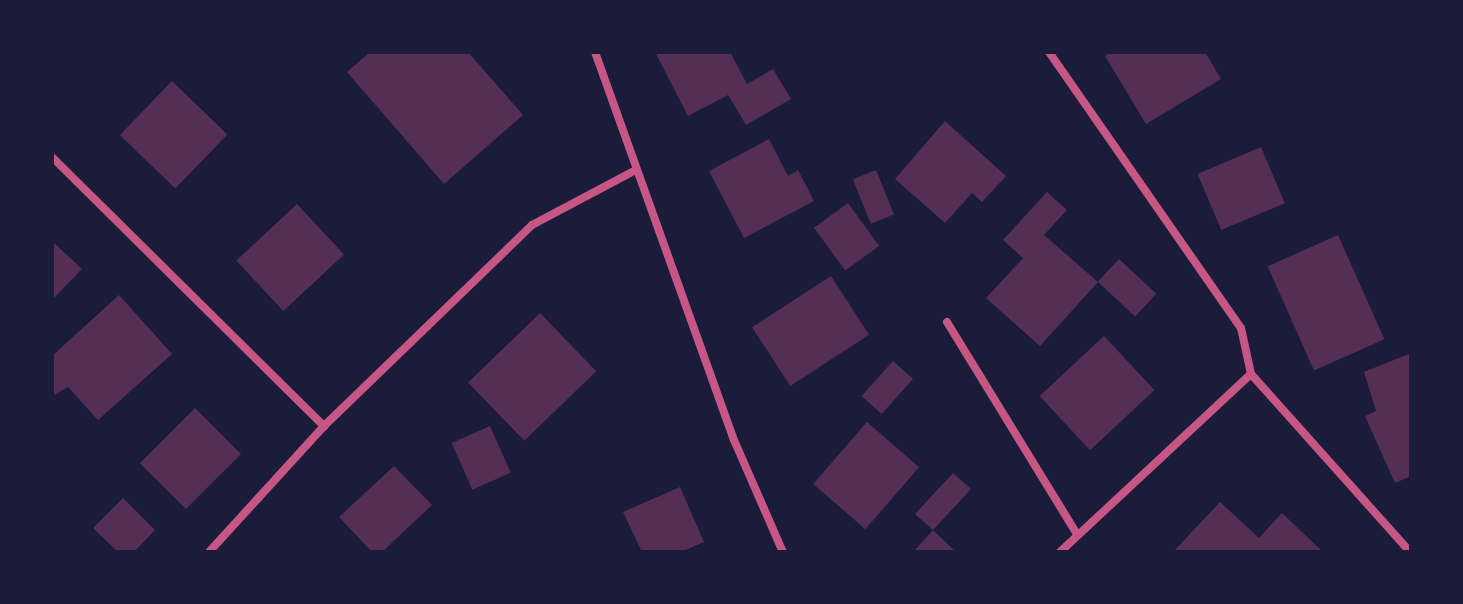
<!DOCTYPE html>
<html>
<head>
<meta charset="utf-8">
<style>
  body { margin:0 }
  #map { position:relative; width:1463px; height:604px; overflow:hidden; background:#1b1b3a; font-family:Helvetica,sans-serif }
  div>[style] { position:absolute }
  .building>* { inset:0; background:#542f53; transform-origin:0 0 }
  .minor>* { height:8px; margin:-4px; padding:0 4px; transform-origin:4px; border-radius:4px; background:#c65784 }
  span { translate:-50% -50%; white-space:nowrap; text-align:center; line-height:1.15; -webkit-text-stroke:8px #1b1b3a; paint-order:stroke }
  .frame { position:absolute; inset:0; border:54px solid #1b1b3a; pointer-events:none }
</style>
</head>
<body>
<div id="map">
  <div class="building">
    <div style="clip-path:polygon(370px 52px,468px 52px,523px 115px,444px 184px,347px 72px)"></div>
    <div style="clip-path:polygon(655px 52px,730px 52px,747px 84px,773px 69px,791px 99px,746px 125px,728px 95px,688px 116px)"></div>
    <div style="clip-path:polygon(1111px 52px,1205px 52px,1221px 79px,1146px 124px,1105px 56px)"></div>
    <div style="left:172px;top:81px;width:77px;height:75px;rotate:44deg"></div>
    <div style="clip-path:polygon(945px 121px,1006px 176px,982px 202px,972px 193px,945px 223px,895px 179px)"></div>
    <div style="clip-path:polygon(769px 139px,788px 176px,798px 170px,814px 201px,744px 238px,709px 171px)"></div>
    <div style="left:1261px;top:147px;width:61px;height:69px;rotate:67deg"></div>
    <div style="left:876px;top:170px;width:48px;height:25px;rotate:68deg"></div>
    <div style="clip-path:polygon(1047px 192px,1067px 210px,1044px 235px,1098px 282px,1040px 346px,986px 298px,1023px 258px,1003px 240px)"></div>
    <div style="left:848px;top:203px;width:53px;height:42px;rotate:54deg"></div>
    <div style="left:297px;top:204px;width:69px;height:83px;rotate:47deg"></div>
    <div style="left:1338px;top:235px;width:114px;height:77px;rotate:66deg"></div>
    <div style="clip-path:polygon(52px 241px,82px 269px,52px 300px)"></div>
    <div style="left:1119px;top:259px;width:51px;height:31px;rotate:43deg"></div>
    <div style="left:831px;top:276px;width:70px;height:94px;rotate:57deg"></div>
    <div style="clip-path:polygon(119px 295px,172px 354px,98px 420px,68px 387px,52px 396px,52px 356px)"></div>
    <div style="left:540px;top:313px;width:81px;height:100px;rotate:46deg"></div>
    <div style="left:1104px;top:336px;width:74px;height:88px;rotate:47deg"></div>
    <div style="clip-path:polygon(1411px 353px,1411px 476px,1395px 483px,1365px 416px,1376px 411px,1364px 372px)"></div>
    <div style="left:893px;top:361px;width:27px;height:47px;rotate:42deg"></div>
    <div style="left:195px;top:408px;width:65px;height:78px;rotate:45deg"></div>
    <div style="left:867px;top:422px;width:69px;height:82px;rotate:41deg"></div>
    <div style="left:490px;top:426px;width:51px;height:42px;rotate:66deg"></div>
    <div style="clip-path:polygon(394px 466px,432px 505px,382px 552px,372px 552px,339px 517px)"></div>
    <div style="clip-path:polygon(953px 473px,971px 489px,933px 530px,956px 552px,913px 552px,933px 530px,915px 514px)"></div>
    <div style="clip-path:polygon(680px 487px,704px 542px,681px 552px,642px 552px,623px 512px)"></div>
    <div style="clip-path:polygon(123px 498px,155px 530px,134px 552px,118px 552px,93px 528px)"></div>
    <div style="clip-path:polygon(1220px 502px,1259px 538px,1282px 513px,1323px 552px,1173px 552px)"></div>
  </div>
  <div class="minor">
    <div style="left:595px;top:52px;width:412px;rotate:70.3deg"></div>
    <div style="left:734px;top:440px;width:122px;rotate:66.4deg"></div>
    <div style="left:1049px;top:52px;width:336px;rotate:55.2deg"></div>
    <div style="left:1241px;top:328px;width:47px;rotate:77.7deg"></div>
    <div style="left:1251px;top:374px;width:239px;rotate:48.2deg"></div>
    <div style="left:52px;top:157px;width:383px;rotate:44.7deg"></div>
    <div style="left:947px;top:322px;width:249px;rotate:58.5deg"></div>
    <div style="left:209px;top:552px;width:171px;rotate:-47.6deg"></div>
    <div style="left:324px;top:426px;width:289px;rotate:-44deg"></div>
    <div style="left:532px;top:225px;width:118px;rotate:-27.9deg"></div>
    <div style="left:1060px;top:552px;width:261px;rotate:-43deg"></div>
  </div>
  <div class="frame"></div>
</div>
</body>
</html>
